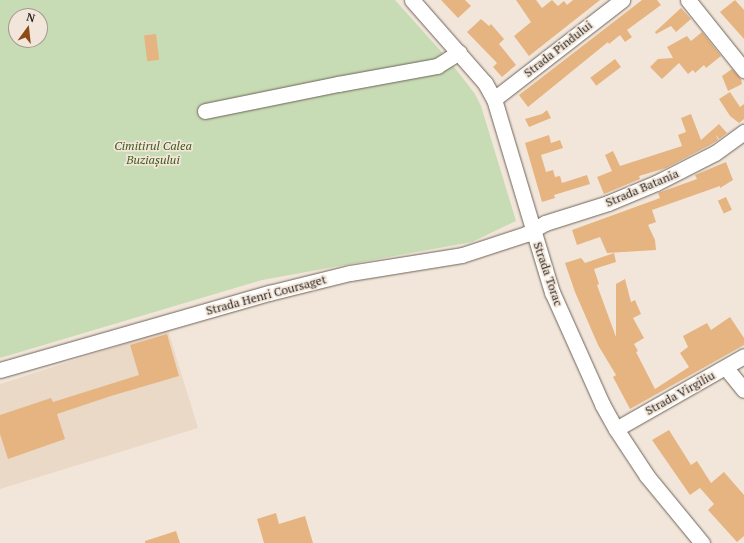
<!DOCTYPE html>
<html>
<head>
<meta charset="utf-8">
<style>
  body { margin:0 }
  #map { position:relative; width:744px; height:543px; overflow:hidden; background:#f2e6da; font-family:"PT Serif",serif }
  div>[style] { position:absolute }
  .built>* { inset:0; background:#ebd9c8 }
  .green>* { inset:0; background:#c7dbb4 }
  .building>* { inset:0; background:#e6b480; transform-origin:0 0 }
  .roads { filter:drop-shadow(0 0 1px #6d6358) drop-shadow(0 0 1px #6d6358) }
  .minor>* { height:15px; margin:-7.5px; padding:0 7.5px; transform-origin:7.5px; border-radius:7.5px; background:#fff }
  span { translate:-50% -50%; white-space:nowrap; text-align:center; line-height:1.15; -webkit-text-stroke:3.5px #f2e6da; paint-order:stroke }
  .street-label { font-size:12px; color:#2b2722 }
  .park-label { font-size:12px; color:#3c5819; font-style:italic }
  .north { position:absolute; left:8px; top:8px; width:40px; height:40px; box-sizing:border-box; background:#f2e6da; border:1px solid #a29a90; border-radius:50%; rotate:15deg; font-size:11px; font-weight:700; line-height:16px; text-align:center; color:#2b2722 }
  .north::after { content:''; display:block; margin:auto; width:14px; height:18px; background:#8b4a16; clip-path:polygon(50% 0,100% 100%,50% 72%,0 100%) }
</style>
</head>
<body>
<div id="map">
  <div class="built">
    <div style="clip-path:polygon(168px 330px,198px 428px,0 489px,0 384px)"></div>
  </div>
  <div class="green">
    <div style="clip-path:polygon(evenodd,0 0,395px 0,448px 59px,475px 94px,481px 106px,516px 221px,472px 242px,262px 280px,0 358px,0 0,16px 16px,40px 16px,40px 40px,16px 40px,16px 16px)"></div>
  </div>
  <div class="building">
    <div style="clip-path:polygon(441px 0,465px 0,471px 6px,458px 18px)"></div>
    <div style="clip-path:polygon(516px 0,536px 0,542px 8px,552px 0,558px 6px,564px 1px,567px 5px,573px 0,600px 0,529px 56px,514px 36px,531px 22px)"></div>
    <div style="clip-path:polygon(642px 0,657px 0,661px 5px,627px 30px,632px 37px,625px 42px,620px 35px,609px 44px,608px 42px,528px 107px,519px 95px)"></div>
    <div style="clip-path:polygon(735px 0,744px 10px,744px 39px,720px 12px)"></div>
    <div style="clip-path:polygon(681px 8px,691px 19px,676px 32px,671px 26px,656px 34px,655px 32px)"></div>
    <div style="clip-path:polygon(481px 19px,489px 26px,491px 24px,504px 39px,499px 44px,516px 65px,502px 77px,493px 67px,497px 63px,467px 32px)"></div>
    <div style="clip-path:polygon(702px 32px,721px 56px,706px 68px,704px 65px,695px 73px,693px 70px,688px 74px,679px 63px,662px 79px,650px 67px,658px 59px,673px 58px,667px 47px,687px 36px,691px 41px)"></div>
    <div style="left:156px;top:34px;width:26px;height:12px;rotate:83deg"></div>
    <div style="left:615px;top:59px;width:10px;height:31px;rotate:53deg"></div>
    <div style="clip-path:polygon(732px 69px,741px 79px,742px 84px,728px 91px,722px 76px)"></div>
    <div style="clip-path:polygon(730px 92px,740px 107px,744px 104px,744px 119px,739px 123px,730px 116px,719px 99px)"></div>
    <div style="clip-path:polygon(547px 110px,551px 118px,529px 127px,525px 119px,542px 114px)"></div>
    <div style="clip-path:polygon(691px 114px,701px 140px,719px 124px,727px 133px,719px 139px,716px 135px,718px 140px,710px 145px,666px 168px,639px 176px,640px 179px,604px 194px,597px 177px,612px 171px,605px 155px,613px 151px,620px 166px,682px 146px,678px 135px,686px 132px,681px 118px)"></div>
    <div style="clip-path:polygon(549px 135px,551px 143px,560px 140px,563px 148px,541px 155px,546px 172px,553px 170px,555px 177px,560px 176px,562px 183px,587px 175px,590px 184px,554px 195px,555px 198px,542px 202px,525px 143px)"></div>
    <div style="clip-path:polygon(726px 162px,733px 180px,720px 188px,720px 186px,652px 210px,656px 222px,648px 225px,655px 240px,656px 250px,607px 253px,600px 237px,577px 245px,572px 230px,660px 198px,658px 193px,697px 179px,695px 175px)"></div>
    <div style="left:726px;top:197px;width:14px;height:9px;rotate:65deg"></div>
    <div style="clip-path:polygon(614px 253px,616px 262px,594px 269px,599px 284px,597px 285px,616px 337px,616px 284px,625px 279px,631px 302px,635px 300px,641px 314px,633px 318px,644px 338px,634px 344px,638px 351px,636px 352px,655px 389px,689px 367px,680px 353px,688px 347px,683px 336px,707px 323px,711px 330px,730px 317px,744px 338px,744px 345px,630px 409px,613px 377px,616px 375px,598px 345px,575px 292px,565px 263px,581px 258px,585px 263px)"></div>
    <div style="clip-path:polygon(167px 334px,179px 376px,111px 396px,57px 414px,65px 439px,8px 459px,0 434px,0 415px,51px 398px,53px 402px,139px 375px,130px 345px)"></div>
    <div style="clip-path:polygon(669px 430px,691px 465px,697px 461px,711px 483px,724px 472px,744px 495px,744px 536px,737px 542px,708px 510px,714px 504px,700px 488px,690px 495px,652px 440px)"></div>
    <div style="clip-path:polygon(276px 513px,279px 524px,305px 516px,313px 543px,264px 543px,257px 519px)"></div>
    <div style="clip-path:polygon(176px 531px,180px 543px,145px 543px,145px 541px)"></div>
  </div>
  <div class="roads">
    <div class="minor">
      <div style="left:412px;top:0;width:111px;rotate:48.7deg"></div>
      <div style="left:485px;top:83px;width:18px;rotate:61deg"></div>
      <div style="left:494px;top:99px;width:202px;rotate:73.3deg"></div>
      <div style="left:552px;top:292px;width:123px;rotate:65.9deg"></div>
      <div style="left:602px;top:404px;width:29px;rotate:61deg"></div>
      <div style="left:616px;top:429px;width:56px;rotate:56.6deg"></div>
      <div style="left:647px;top:476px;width:87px;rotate:50.6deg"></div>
      <div style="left:688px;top:0;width:90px;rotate:51.3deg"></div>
      <div style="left:494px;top:99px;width:162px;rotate:-37.7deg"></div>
      <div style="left:205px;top:111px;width:136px;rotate:-11.5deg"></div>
      <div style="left:338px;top:84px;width:101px;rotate:-10.3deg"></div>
      <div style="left:437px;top:66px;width:26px;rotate:-32deg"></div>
      <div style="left:726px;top:368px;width:28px;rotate:51deg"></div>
      <div style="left:0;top:370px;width:280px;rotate:-16deg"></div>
      <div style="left:269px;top:293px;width:83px;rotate:-13.9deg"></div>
      <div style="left:350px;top:273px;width:113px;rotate:-9.1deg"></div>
      <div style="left:462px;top:255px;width:67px;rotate:-18.2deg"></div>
      <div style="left:526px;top:234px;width:22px;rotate:-30deg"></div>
      <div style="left:545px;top:223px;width:66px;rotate:-17.6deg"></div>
      <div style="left:608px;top:203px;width:52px;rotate:-22.6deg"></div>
      <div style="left:656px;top:183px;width:66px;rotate:-27deg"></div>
      <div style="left:715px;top:153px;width:36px;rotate:-36deg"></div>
      <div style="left:616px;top:429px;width:147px;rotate:-29.7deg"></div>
    </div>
  </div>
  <div class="street-label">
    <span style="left:558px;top:49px;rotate:-38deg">Strada Pindului</span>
    <span style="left:642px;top:188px;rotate:-23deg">Strada Batania</span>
    <span style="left:548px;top:274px;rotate:71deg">Strada Torac</span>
    <span style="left:266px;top:295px;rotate:-15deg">Strada Henri Coursaget</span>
    <span style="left:680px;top:393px;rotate:-29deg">Strada Virgiliu</span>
  </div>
  <div class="park-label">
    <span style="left:153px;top:153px">Cimitirul Calea<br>Buziașului</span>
  </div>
  <div class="north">N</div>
</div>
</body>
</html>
